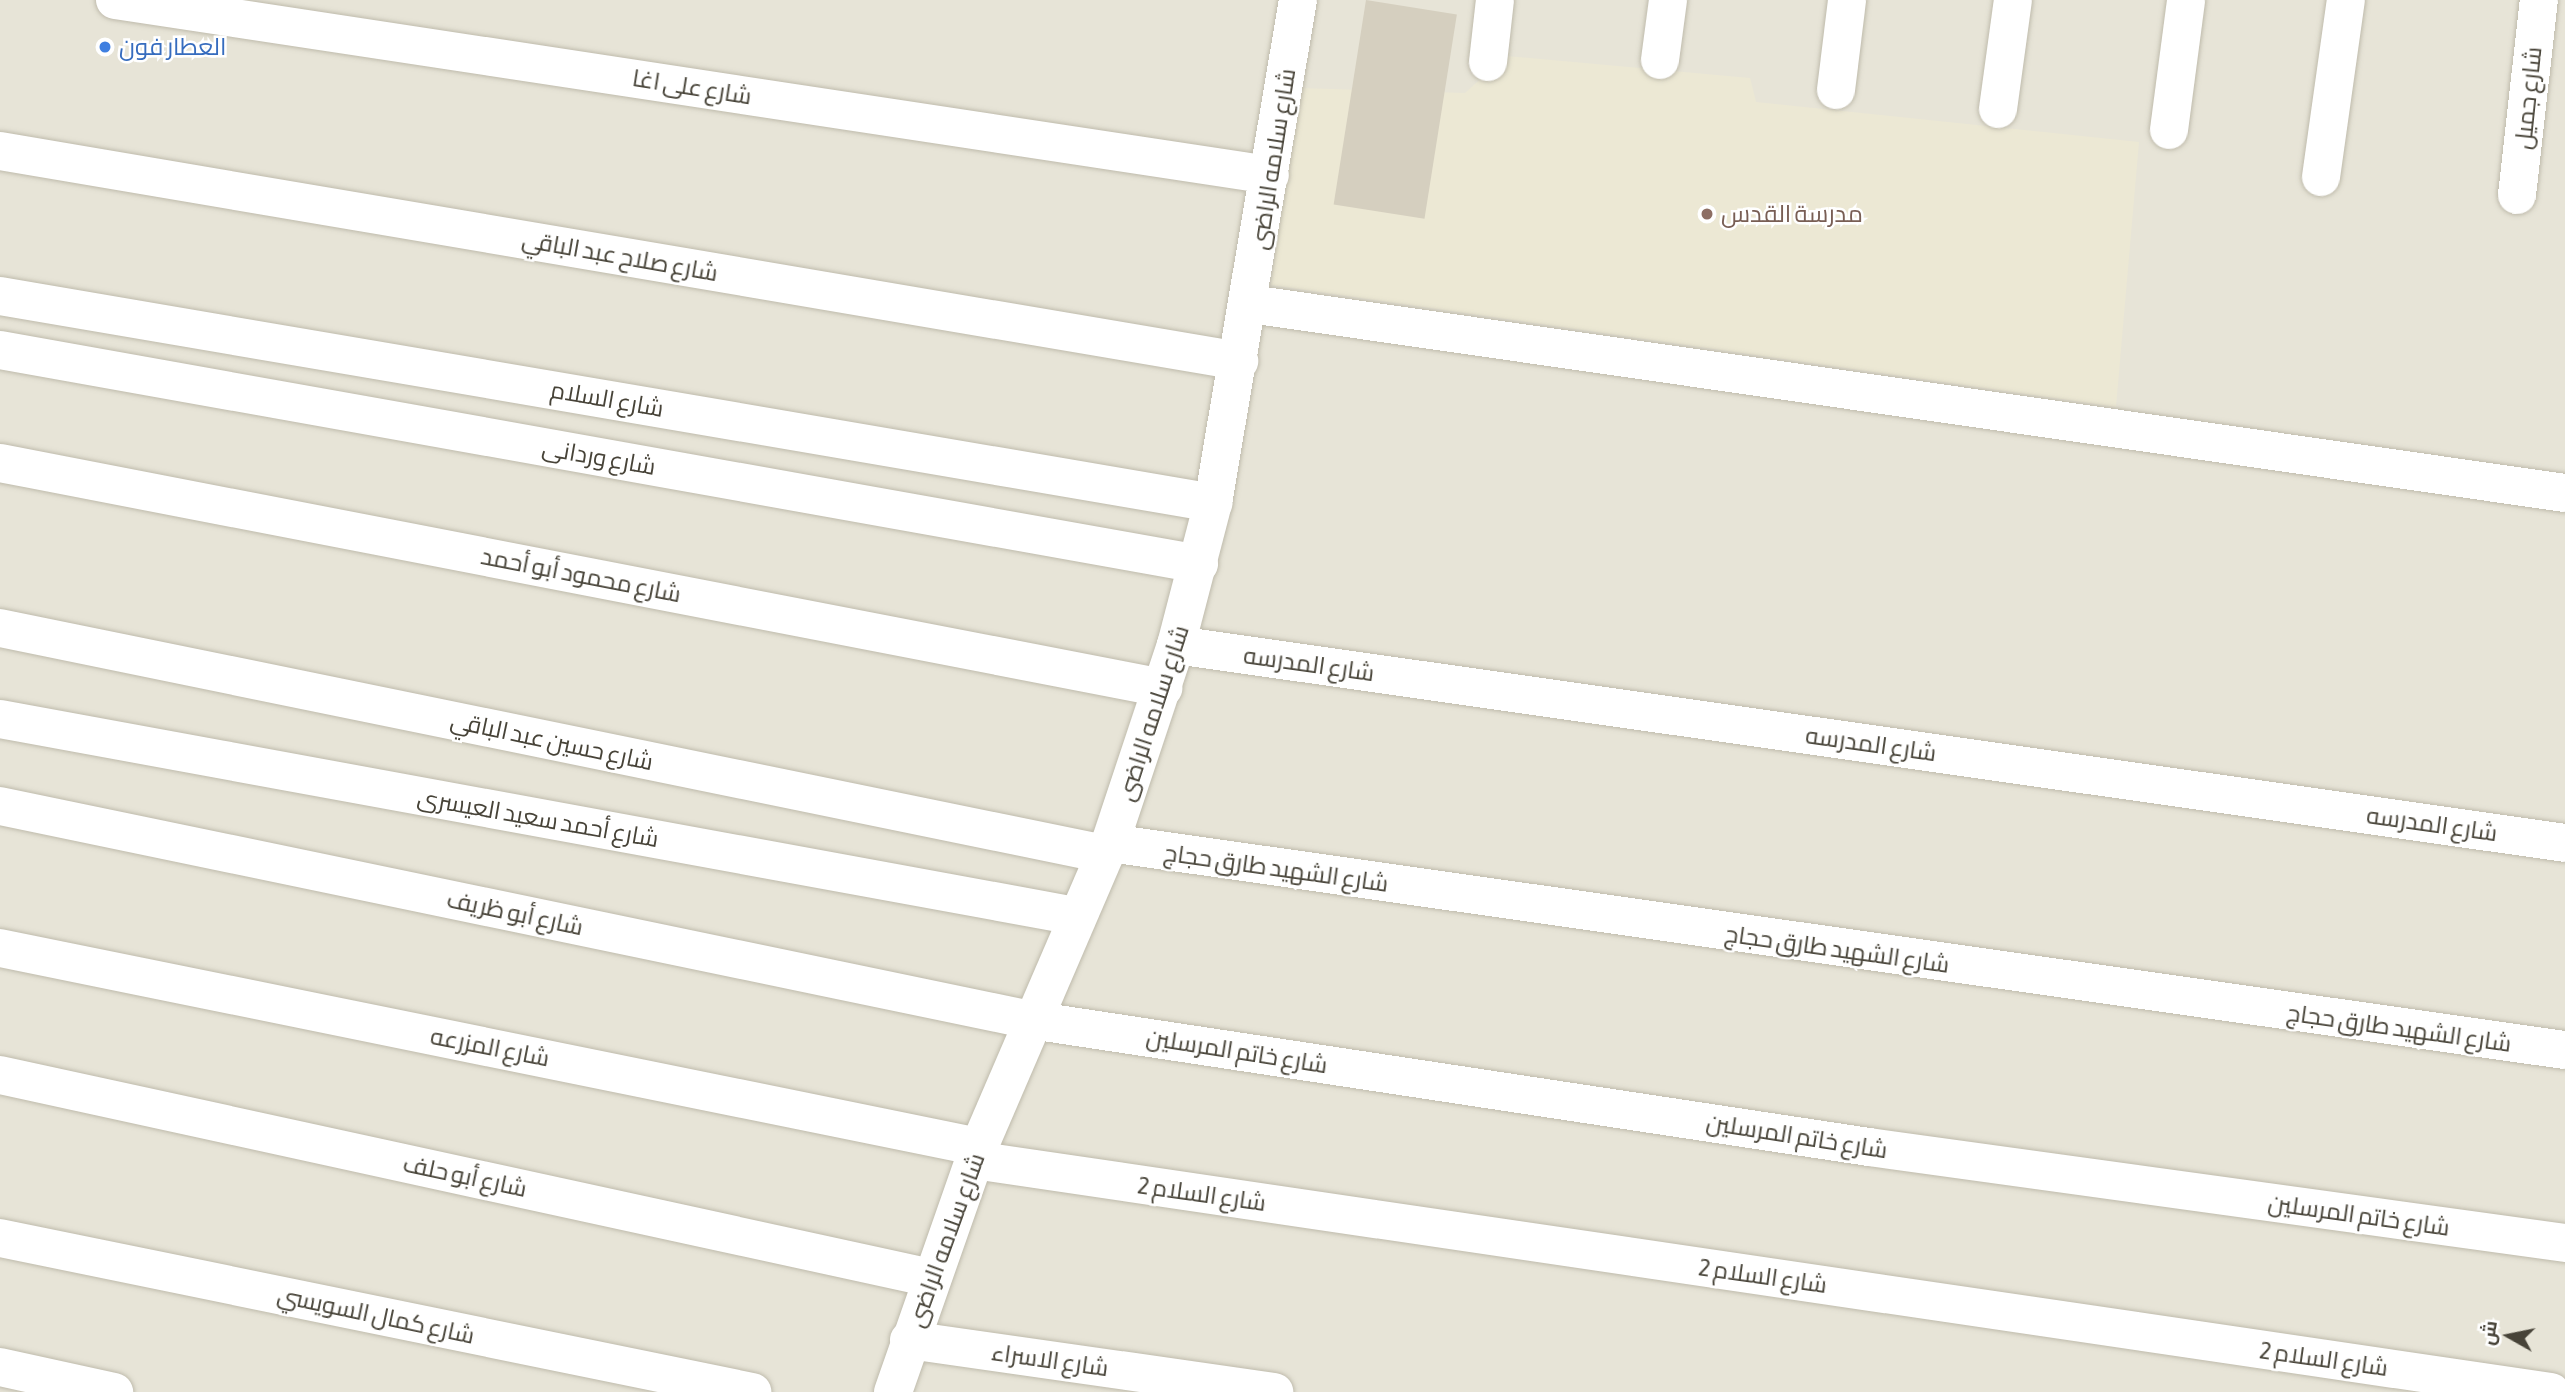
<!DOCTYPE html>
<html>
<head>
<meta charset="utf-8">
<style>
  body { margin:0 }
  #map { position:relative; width:2565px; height:1392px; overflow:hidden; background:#f4f2e9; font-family:"Asap Condensed",Cairo,sans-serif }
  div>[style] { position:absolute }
  .residential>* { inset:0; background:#e7e4d7; transform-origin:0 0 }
  .education>* { inset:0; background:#ece8d4 }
  .building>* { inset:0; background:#d5cfbf; transform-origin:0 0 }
  .roads { filter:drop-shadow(0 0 2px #bfbbac) drop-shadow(0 0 2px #bfbbac) }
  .minor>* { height:38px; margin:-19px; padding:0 19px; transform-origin:19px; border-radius:19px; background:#fff }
  .dots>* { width:19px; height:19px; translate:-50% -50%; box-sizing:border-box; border:4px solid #fff; border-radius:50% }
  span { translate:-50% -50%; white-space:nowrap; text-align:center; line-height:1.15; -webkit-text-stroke:5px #fff; paint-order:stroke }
  .shop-label { font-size:24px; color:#366cbe }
  .left { translate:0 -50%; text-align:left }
  .street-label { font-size:24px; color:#474338 }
  .education-label { font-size:24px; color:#785e54 }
  .north { position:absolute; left:2474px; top:1301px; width:70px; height:70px; -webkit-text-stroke:5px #fff; paint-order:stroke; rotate:279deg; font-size:19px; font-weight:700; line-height:28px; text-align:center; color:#474338 }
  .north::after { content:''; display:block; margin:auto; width:24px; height:32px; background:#474338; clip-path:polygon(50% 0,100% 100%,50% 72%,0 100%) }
</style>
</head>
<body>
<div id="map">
  <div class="residential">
    <div style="left:0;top:0;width:2565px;height:1392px"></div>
  </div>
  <div class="education">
    <div style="clip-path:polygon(1506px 56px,1750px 78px,1756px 102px,2139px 142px,2116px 407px,1271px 285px,1298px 88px,1465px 93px)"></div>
  </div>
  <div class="building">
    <div style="left:1366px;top:0;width:92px;height:207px;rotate:9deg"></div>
  </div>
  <div class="roads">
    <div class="minor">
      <div style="left:115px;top:0;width:1168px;rotate:8.62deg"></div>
      <div style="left:1660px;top:60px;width:61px;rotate:-82.4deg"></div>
      <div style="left:1488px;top:62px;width:62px;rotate:-83.6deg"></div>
      <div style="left:1836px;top:90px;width:91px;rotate:-83deg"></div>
      <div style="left:1998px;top:109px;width:110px;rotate:-82.2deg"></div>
      <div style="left:2169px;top:130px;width:131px;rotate:-82.5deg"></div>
      <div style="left:0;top:151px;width:1257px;rotate:9.62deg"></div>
      <div style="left:2321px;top:177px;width:179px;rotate:-82deg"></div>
      <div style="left:2517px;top:195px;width:196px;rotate:-83.6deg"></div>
      <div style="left:0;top:296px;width:1231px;rotate:9.68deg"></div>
      <div style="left:1250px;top:304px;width:1329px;rotate:8.18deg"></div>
      <div style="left:0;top:350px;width:1218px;rotate:10.12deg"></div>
      <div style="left:0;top:463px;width:1185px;rotate:10.95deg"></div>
      <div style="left:0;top:628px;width:1128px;rotate:11.56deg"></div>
      <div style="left:1176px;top:645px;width:1403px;rotate:8.11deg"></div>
      <div style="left:0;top:719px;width:1094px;rotate:10.38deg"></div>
      <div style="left:0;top:806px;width:1053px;rotate:11.73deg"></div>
      <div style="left:1031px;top:1020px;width:848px;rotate:8.62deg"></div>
      <div style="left:1869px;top:1147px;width:703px;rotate:7.85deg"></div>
      <div style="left:1110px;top:843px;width:1470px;rotate:8.1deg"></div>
      <div style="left:0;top:948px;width:999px;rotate:11.49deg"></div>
      <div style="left:0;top:1075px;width:953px;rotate:12.3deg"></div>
      <div style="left:974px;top:1160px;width:1594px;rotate:8.37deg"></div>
      <div style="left:0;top:1238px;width:768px;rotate:11.57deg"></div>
      <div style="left:909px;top:1340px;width:369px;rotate:8.1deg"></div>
      <div style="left:0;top:1367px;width:117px;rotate:12.4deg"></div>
      <div style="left:893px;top:1392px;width:260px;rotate:-70.7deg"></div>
      <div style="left:979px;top:1147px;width:331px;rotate:-66.7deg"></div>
      <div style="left:1110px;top:843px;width:209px;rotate:-71.6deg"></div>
      <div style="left:1176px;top:645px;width:147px;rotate:-75.4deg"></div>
      <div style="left:1213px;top:503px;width:510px;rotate:-80.41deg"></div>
    </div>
  </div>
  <div class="dots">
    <div style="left:105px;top:47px;background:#3f7fe0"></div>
    <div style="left:1707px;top:214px;background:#8d6e63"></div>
  </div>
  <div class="shop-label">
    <span class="left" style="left:119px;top:47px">العطار فون</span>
  </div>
  <div class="street-label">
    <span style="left:692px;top:87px;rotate:9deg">شارع على اغا</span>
    <span style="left:2528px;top:98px;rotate:-84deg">شارع جميل</span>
    <span style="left:1273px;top:159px;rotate:-81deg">شارع سلامه الراضى</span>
    <span style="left:620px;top:256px;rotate:10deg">شارع صلاح عبد الباقي</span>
    <span style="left:607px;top:399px;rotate:10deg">شارع السلام</span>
    <span style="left:599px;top:457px;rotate:10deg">شارع وردانى</span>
    <span style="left:581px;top:575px;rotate:11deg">شارع محمود أبو أحمد</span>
    <span style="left:1309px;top:664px;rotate:8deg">شارع المدرسه</span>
    <span style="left:1153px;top:713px;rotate:-72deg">شارع سلامه الراضى</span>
    <span style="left:552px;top:741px;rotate:12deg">شارع حسين عبد الباقي</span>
    <span style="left:1871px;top:744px;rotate:8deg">شارع المدرسه</span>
    <span style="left:538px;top:818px;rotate:10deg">شارع أحمد سعيد العيسرى</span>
    <span style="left:2432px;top:824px;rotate:8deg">شارع المدرسه</span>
    <span style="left:1276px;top:868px;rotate:8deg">شارع الشهيد طارق حجاج</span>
    <span style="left:515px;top:913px;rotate:12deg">شارع أبو ظريف</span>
    <span style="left:1837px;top:949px;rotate:8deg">شارع الشهيد طارق حجاج</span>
    <span style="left:2399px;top:1028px;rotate:8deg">شارع الشهيد طارق حجاج</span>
    <span style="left:490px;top:1047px;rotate:11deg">شارع المزرعه</span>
    <span style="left:1237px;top:1051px;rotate:9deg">شارع خاتم المرسلين</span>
    <span style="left:1797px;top:1136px;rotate:9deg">شارع خاتم المرسلين</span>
    <span style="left:465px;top:1176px;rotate:12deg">شارع أبو حلف</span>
    <span style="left:1202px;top:1194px;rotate:8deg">شارع السلام 2</span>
    <span style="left:2359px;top:1215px;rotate:8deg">شارع خاتم المرسلين</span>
    <span style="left:946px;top:1240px;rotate:-70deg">شارع سلامه الراضى</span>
    <span style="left:1763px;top:1276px;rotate:8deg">شارع السلام 2</span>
    <span style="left:376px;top:1315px;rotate:12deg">شارع كمال السويسي</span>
    <span style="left:2324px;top:1359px;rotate:8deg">شارع السلام 2</span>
    <span style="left:1050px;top:1360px;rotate:8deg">شارع الاسراء</span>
  </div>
  <div class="education-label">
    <span class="left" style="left:1721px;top:214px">مدرسة القدس</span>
  </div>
  <div class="north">ش</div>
</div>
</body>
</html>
